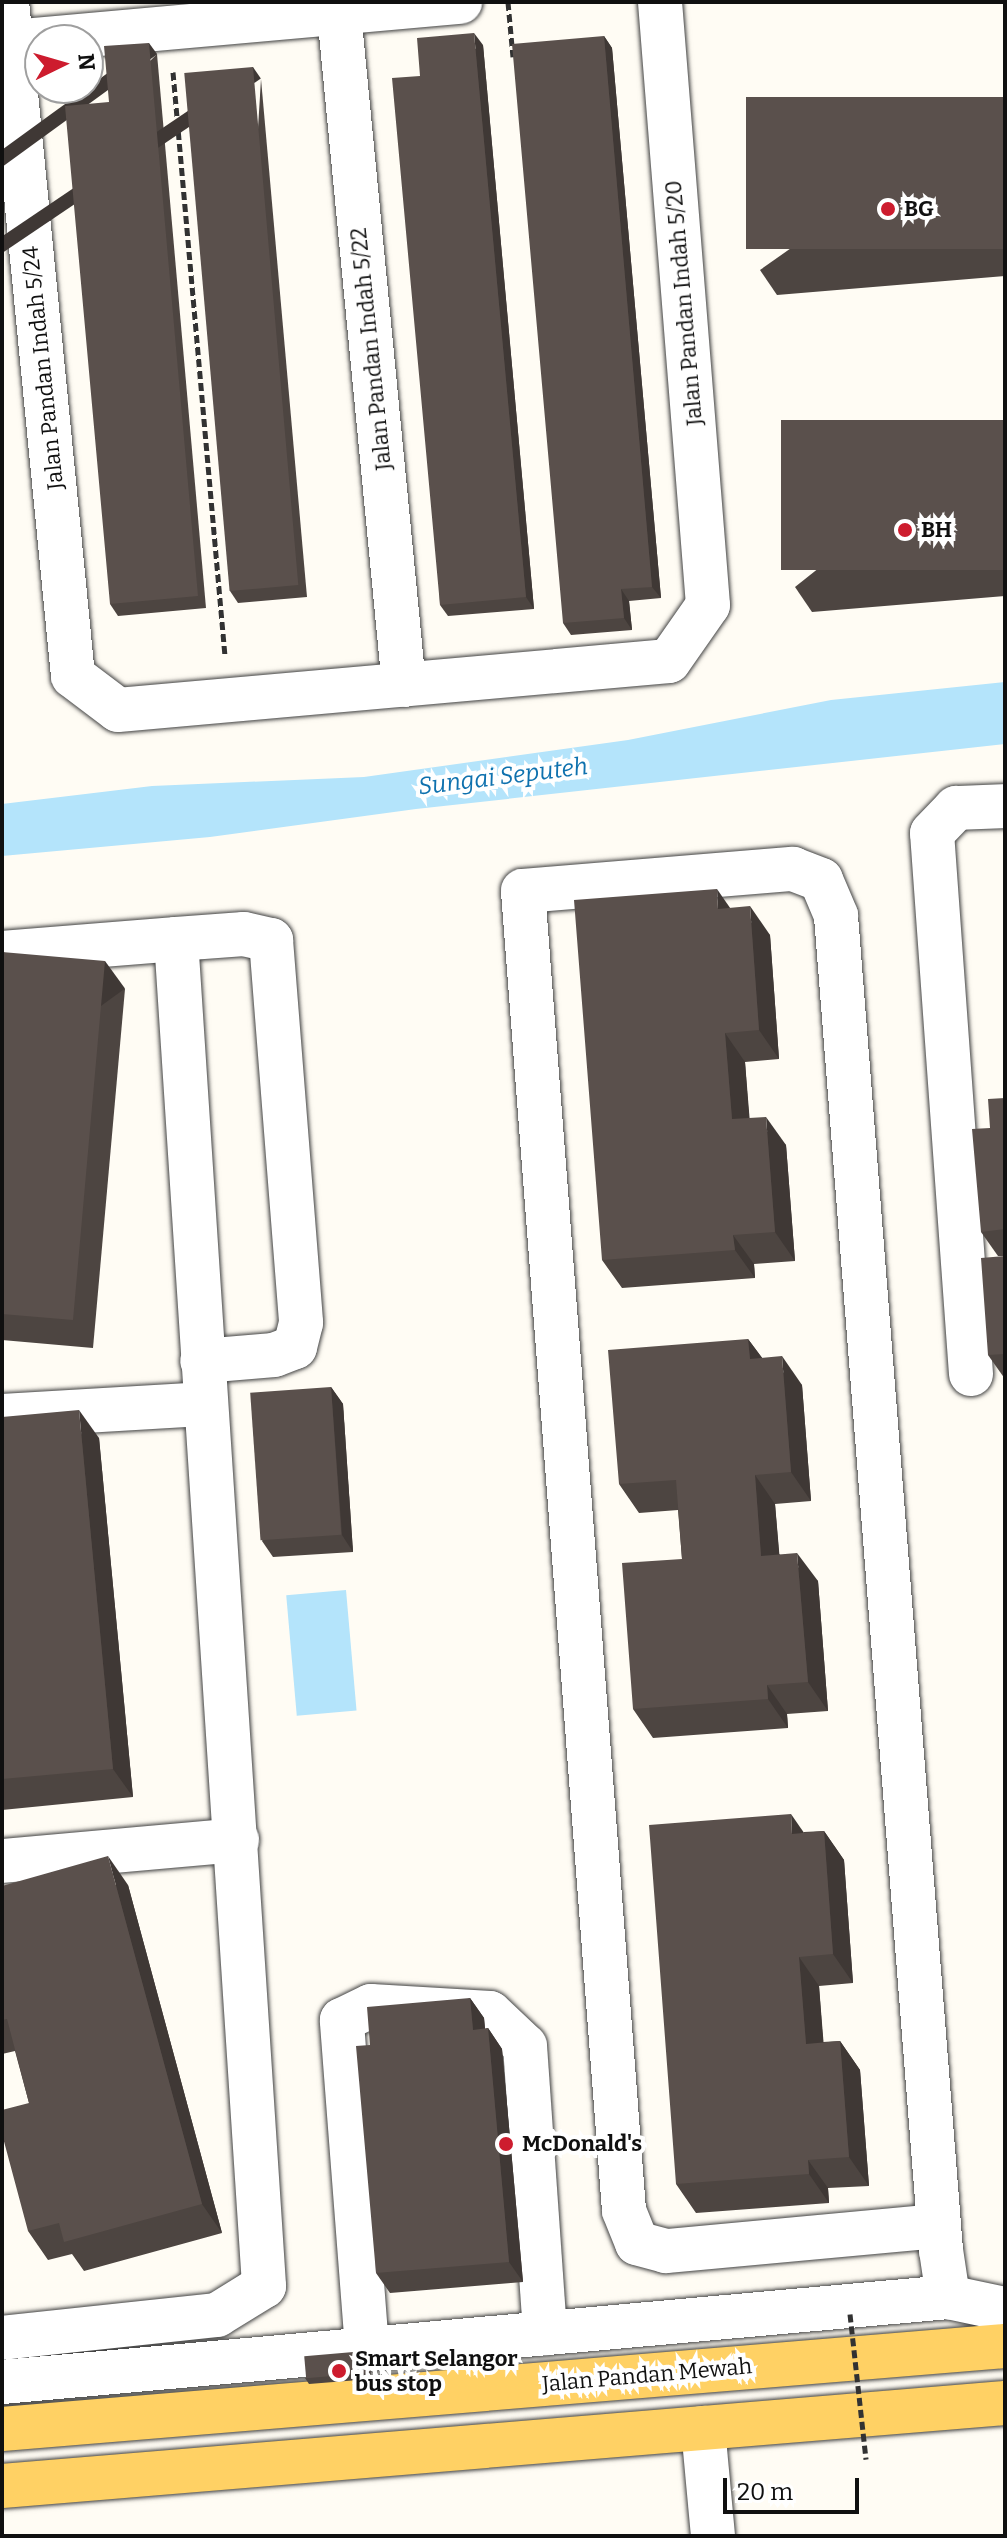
<!DOCTYPE html>
<html>
<head>
<meta charset="utf-8">
<style>
  body { margin:0 }
  #map { position:relative; width:1007px; height:2538px; overflow:hidden; background:#fffcf4; font-family:Bitter,serif }
  div>[style] { position:absolute }
  .water>* { inset:0; background:#b4e4fb; transform-origin:0 0 }
  .path>* { height:5px; margin-top:-2.5px; transform-origin:0; background:repeating-linear-gradient(90deg,#323232 0 8px,transparent 0 12px) }
  .roads { filter:drop-shadow(0 0 2px #434343) drop-shadow(0 0 2px #434343) }
  .minor>* { height:44px; margin:-22px; padding:0 22px; transform-origin:22px; border-radius:22px; background:#fff }
  .major>* { height:44px; margin:-22px; padding:0 22px; transform-origin:22px; border-radius:22px; background:#ffd164 }
  .path-bridge>* { height:5px; margin-top:-2.5px; transform-origin:0; background:repeating-linear-gradient(90deg,#323232 0 8px,transparent 0 12px) }
  .wall>* { inset:0; background:#4d4541 }
  .shaded-wall>* { inset:0; background:#3f3835; transform-origin:0 0 }
  .building>* { inset:0; background:#5a504c; transform-origin:0 0 }
  .dots>* { width:22px; height:22px; translate:-50% -50%; box-sizing:border-box; border:4px solid #fff; border-radius:50% }
  span { translate:-50% -50%; white-space:nowrap; text-align:center; line-height:1.15; -webkit-text-stroke:8px #fff; paint-order:stroke }
  .poi-label { font-size:22px; color:#101010; font-weight:700 }
  .left { translate:0 -50%; text-align:left }
  .street-label { font-size:22px; color:#101010 }
  .water-label { font-size:24px; color:#0e71ae; font-style:italic }
  .frame { position:absolute; inset:0; border:4px solid #101010; pointer-events:none }
  .north { position:absolute; left:24px; top:24px; width:80px; height:80px; box-sizing:border-box; background:#fff; border:2px solid #9f9f9f; border-radius:50%; rotate:85deg; font-size:22px; font-weight:700; line-height:32px; text-align:center; color:#101010 }
  .north::after { content:''; display:block; margin:auto; width:28px; height:36px; background:#cd1c2e; clip-path:polygon(50% 0,100% 100%,50% 72%,0 100%) }
  .scale { position:absolute; left:723px; top:2478px; width:136px; height:36px; box-sizing:border-box; border:4px solid #101010; border-top:0; padding-left:10px; font-size:24px; line-height:28px; white-space:nowrap; color:#101010; -webkit-text-stroke:6px #fff; paint-order:stroke }
</style>
</head>
<body>
<div id="map">
  <div class="water">
    <div style="clip-path:polygon(1005px 682px,1005px 744px,416px 809px,210px 837px,2px 856px,2px 804px,152px 786px,364px 777px,628px 740px,831px 700px)"></div>
    <div style="left:346px;top:1590px;width:121px;height:60px;rotate:85deg"></div>
  </div>
  <div class="path">
    <div style="left:508px;top:2px;width:55px;rotate:84.8deg"></div>
    <div style="left:173px;top:72px;width:586px;rotate:84.91deg"></div>
  </div>
  <div class="roads">
    <div class="minor">
      <div style="left:7px;top:2px;width:677px;rotate:84.41deg"></div>
      <div style="left:73px;top:676px;width:56px;rotate:37.1deg"></div>
      <div style="left:118px;top:710px;width:553px;rotate:-5.08deg"></div>
      <div style="left:669px;top:661px;width:68px;rotate:-55.1deg"></div>
      <div style="left:708px;top:605px;width:605px;rotate:-94.55deg"></div>
      <div style="left:339px;top:13px;width:675px;rotate:84.48deg"></div>
      <div style="left:11px;top:42px;width:451px;rotate:-5.1deg"></div>
      <div style="left:176px;top:939px;width:68px;rotate:-4.2deg"></div>
      <div style="left:244px;top:934px;width:28px;rotate:13deg"></div>
      <div style="left:271px;top:940px;width:384px;rotate:85.5deg"></div>
      <div style="left:301px;top:1323px;width:25px;rotate:104deg"></div>
      <div style="left:295px;top:1347px;width:22px;rotate:159deg"></div>
      <div style="left:274px;top:1355px;width:72px;rotate:175.2deg"></div>
      <div style="left:2px;top:953px;width:175px;rotate:-4.6deg"></div>
      <div style="left:176px;top:939px;width:1350px;rotate:86.26deg"></div>
      <div style="left:264px;top:2286px;width:55px;rotate:148.3deg"></div>
      <div style="left:217px;top:2315px;width:216px;rotate:173.9deg"></div>
      <div style="left:971px;top:1374px;width:542px;rotate:-94.12deg"></div>
      <div style="left:932px;top:833px;width:35px;rotate:-46deg"></div>
      <div style="left:956px;top:808px;width:49px;rotate:-2.3deg"></div>
      <div style="left:2px;top:1416px;width:204px;rotate:-3.4deg"></div>
      <div style="left:2px;top:1861px;width:236px;rotate:-5.1deg"></div>
      <div style="left:938px;top:2226px;width:273px;rotate:174.7deg"></div>
      <div style="left:666px;top:2251px;width:30px;rotate:-165deg"></div>
      <div style="left:637px;top:2243px;width:35px;rotate:-112deg"></div>
      <div style="left:624px;top:2210px;width:1323px;rotate:-94.38deg"></div>
      <div style="left:523px;top:891px;width:271px;rotate:-4.7deg"></div>
      <div style="left:793px;top:869px;width:30px;rotate:21deg"></div>
      <div style="left:821px;top:880px;width:39px;rotate:67deg"></div>
      <div style="left:836px;top:916px;width:1338px;rotate:85.5deg"></div>
      <div style="left:941px;top:2250px;width:48px;rotate:81.5deg"></div>
      <div style="left:948px;top:2297px;width:58px;rotate:11.9deg"></div>
      <div style="left:367px;top:2348px;width:329px;rotate:-94.4deg"></div>
      <div style="left:342px;top:2020px;width:32px;rotate:-26deg"></div>
      <div style="left:371px;top:2006px;width:119px;rotate:3.4deg"></div>
      <div style="left:490px;top:2013px;width:48px;rotate:43.3deg"></div>
      <div style="left:525px;top:2046px;width:288px;rotate:86deg"></div>
      <div style="left:2px;top:2382px;width:950px;rotate:-5.13deg"></div>
      <div style="left:703px;top:2428px;width:108px;rotate:84.7deg"></div>
    </div>
    <div class="major">
      <div style="left:2px;top:2429px;width:1006px;rotate:-4.73deg"></div>
      <div style="left:2px;top:2486px;width:1006px;rotate:-4.73deg"></div>
    </div>
  </div>
  <div class="path-bridge">
    <div style="left:850px;top:2314px;width:146px;rotate:83.7deg"></div>
  </div>
  <div class="wall">
    <div style="clip-path:polygon(604px 36px,612px 48px,661px 598px,629px 601px,632px 630px,571px 635px,563px 623px)"></div>
    <div style="clip-path:polygon(483px 45px,534px 609px,448px 616px,440px 605px,420px 76px)"></div>
    <div style="clip-path:polygon(157px 54px,206px 608px,118px 616px,110px 604px,109px 102px)"></div>
    <div style="clip-path:polygon(261px 79px,307px 597px,238px 603px,230px 591px)"></div>
    <div style="clip-path:polygon(1005px 97px,1005px 276px,777px 295px,760px 270px)"></div>
    <div style="clip-path:polygon(1005px 420px,1005px 596px,812px 612px,795px 587px)"></div>
    <div style="clip-path:polygon(730px 908px,770px 935px,779px 1059px,745px 1062px,749px 1118px,786px 1145px,795px 1261px,754px 1264px,755px 1278px,622px 1288px,602px 1260px)"></div>
    <div style="clip-path:polygon(2px 952px,125px 989px,93px 1348px,2px 1340px)"></div>
    <div style="clip-path:polygon(1005px 1098px,1005px 1256px,998px 1256px,981px 1232px,990px 1128px)"></div>
    <div style="clip-path:polygon(1005px 1256px,1005px 1379px,988px 1355px)"></div>
    <div style="clip-path:polygon(748px 1339px,762px 1358px,802px 1385px,811px 1501px,775px 1504px,779px 1554px,818px 1581px,828px 1711px,787px 1714px,788px 1728px,653px 1738px,633px 1709px,682px 1559px,678px 1510px,639px 1513px,619px 1484px)"></div>
    <div style="clip-path:polygon(331px 1387px,343px 1404px,353px 1552px,273px 1557px,262px 1541px)"></div>
    <div style="clip-path:polygon(2px 1417px,99px 1438px,133px 1797px,2px 1810px)"></div>
    <div style="clip-path:polygon(824px 1831px,844px 1860px,853px 1983px,819px 1986px,823px 2042px,840px 2041px,860px 2070px,869px 2186px,828px 2188px,829px 2203px,696px 2213px,676px 2184px,804px 1832px)"></div>
    <div style="clip-path:polygon(128px 1885px,222px 2233px,84px 2271px,72px 2254px,48px 2260px,28px 2231px,29px 2103px,15px 2051px,2px 2054px,2px 1886px)"></div>
    <div style="clip-path:polygon(470px 1998px,484px 2018px,485px 2029px,488px 2028px,502px 2049px,523px 2282px,390px 2293px,376px 2273px,370px 2045px)"></div>
    <div style="clip-path:polygon(369px 2357px,371px 2379px,309px 2384px,305px 2378px)"></div>
  </div>
  <div class="shaded-wall">
    <div style="clip-path:polygon(474px 33px,483px 45px,534px 609px,526px 597px)"></div>
    <div style="clip-path:polygon(604px 36px,612px 48px,661px 598px,652px 587px)"></div>
    <div style="left:149px;top:43px;width:14px;height:555px;rotate:54deg"></div>
    <div style="left:253px;top:67px;width:14px;height:520px;rotate:56deg"></div>
    <div style="clip-path:polygon(621px 589px,629px 601px,632px 630px,624px 618px)"></div>
    <div style="clip-path:polygon(717px 889px,737px 918px,718px 909px)"></div>
    <div style="clip-path:polygon(750px 906px,770px 935px,779px 1059px,759px 1030px)"></div>
    <div style="left:105px;top:961px;width:34px;height:360px;rotate:54deg"></div>
    <div style="clip-path:polygon(725px 1033px,745px 1062px,752px 1148px,732px 1119px)"></div>
    <div style="clip-path:polygon(766px 1117px,786px 1145px,795px 1261px,775px 1232px)"></div>
    <div style="clip-path:polygon(733px 1235px,754px 1264px,755px 1278px,735px 1250px)"></div>
    <div style="clip-path:polygon(748px 1339px,769px 1367px,750px 1359px)"></div>
    <div style="clip-path:polygon(782px 1356px,802px 1385px,811px 1501px,791px 1472px)"></div>
    <div style="clip-path:polygon(331px 1387px,343px 1404px,353px 1552px,342px 1535px)"></div>
    <div style="clip-path:polygon(79px 1410px,99px 1438px,133px 1797px,113px 1769px)"></div>
    <div style="clip-path:polygon(755px 1475px,775px 1504px,782px 1585px,761px 1556px)"></div>
    <div style="clip-path:polygon(797px 1553px,818px 1581px,828px 1711px,808px 1682px)"></div>
    <div style="clip-path:polygon(767px 1685px,787px 1714px,788px 1728px,768px 1699px)"></div>
    <div style="clip-path:polygon(791px 1814px,811px 1843px,792px 1834px)"></div>
    <div style="clip-path:polygon(824px 1831px,844px 1860px,853px 1983px,833px 1954px)"></div>
    <div style="clip-path:polygon(108px 1856px,128px 1885px,222px 2233px,202px 2204px)"></div>
    <div style="clip-path:polygon(799px 1957px,819px 1986px,826px 2073px,806px 2044px)"></div>
    <div style="clip-path:polygon(470px 1998px,484px 2018px,487px 2050px,473px 2030px)"></div>
    <div style="clip-path:polygon(488px 2028px,502px 2049px,523px 2282px,509px 2262px)"></div>
    <div style="clip-path:polygon(840px 2041px,860px 2070px,869px 2186px,849px 2157px)"></div>
    <div style="clip-path:polygon(808px 2160px,828px 2188px,829px 2203px,809px 2174px)"></div>
    <div style="clip-path:polygon(365px 2351px,369px 2357px,371px 2379px,367px 2373px)"></div>
  </div>
  <div class="building">
    <div style="clip-path:polygon(474px 33px,526px 597px,440px 605px,392px 78px,420px 76px,417px 38px)"></div>
    <div style="clip-path:polygon(604px 36px,652px 587px,621px 589px,624px 618px,563px 623px,512px 44px)"></div>
    <div style="clip-path:polygon(149px 43px,198px 596px,110px 604px,65px 106px,109px 102px,104px 46px)"></div>
    <div style="left:253px;top:67px;width:520px;height:69px;rotate:85deg"></div>
    <div style="left:1005px;top:97px;width:152px;height:259px;rotate:90deg"></div>
    <div style="left:1005px;top:420px;width:150px;height:224px;rotate:90deg"></div>
    <div style="clip-path:polygon(717px 889px,718px 909px,750px 906px,759px 1030px,725px 1033px,732px 1119px,766px 1117px,775px 1232px,733px 1235px,735px 1250px,602px 1260px,574px 900px)"></div>
    <div style="clip-path:polygon(2px 952px,105px 961px,73px 1320px,2px 1314px)"></div>
    <div style="clip-path:polygon(1005px 1098px,1005px 1229px,981px 1232px,972px 1129px,990px 1128px,988px 1099px)"></div>
    <div style="clip-path:polygon(1005px 1256px,1005px 1355px,1005px 1354px,988px 1355px,981px 1258px)"></div>
    <div style="clip-path:polygon(748px 1339px,750px 1359px,782px 1356px,791px 1472px,755px 1475px,761px 1556px,797px 1553px,808px 1682px,767px 1685px,768px 1699px,633px 1709px,622px 1563px,682px 1559px,676px 1480px,619px 1484px,608px 1350px)"></div>
    <div style="left:331px;top:1387px;width:148px;height:81px;rotate:86deg"></div>
    <div style="clip-path:polygon(79px 1410px,113px 1769px,2px 1779px,2px 1417px)"></div>
    <div style="clip-path:polygon(791px 1814px,792px 1834px,824px 1831px,833px 1954px,799px 1957px,806px 2044px,840px 2041px,849px 2157px,808px 2160px,809px 2174px,676px 2184px,649px 1825px)"></div>
    <div style="clip-path:polygon(108px 1856px,202px 2204px,64px 2242px,59px 2223px,28px 2231px,2px 2134px,2px 2110px,29px 2103px,7px 2019px,2px 2020px,2px 1886px)"></div>
    <div style="clip-path:polygon(470px 1998px,473px 2030px,488px 2028px,509px 2262px,376px 2273px,356px 2046px,370px 2045px,367px 2007px)"></div>
    <div style="left:365px;top:2351px;width:22px;height:61px;rotate:85deg"></div>
  </div>
  <div class="dots">
    <div style="left:888px;top:209px;background:#cd1c2e"></div>
    <div style="left:905px;top:530px;background:#cd1c2e"></div>
    <div style="left:506px;top:2144px;background:#cd1c2e"></div>
    <div style="left:339px;top:2371px;background:#cd1c2e"></div>
  </div>
  <div class="poi-label">
    <span class="left" style="left:904px;top:209px">BG</span>
    <span class="left" style="left:921px;top:530px">BH</span>
    <span class="left" style="left:522px;top:2144px">McDonald's</span>
    <span class="left" style="left:355px;top:2371px">Smart Selangor<br>bus stop</span>
  </div>
  <div class="street-label">
    <span style="left:684px;top:303px;rotate:-95deg">Jalan Pandan Indah 5/20</span>
    <span style="left:371px;top:349px;rotate:-96deg">Jalan Pandan Indah 5/22</span>
    <span style="left:43px;top:368px;rotate:-96deg">Jalan Pandan Indah 5/24</span>
    <span style="left:647px;top:2375px;rotate:-5deg">Jalan Pandan Mewah</span>
  </div>
  <div class="water-label">
    <span style="left:503px;top:777px;rotate:-7deg">Sungai Seputeh</span>
  </div>
  <div class="frame"></div>
  <div class="north">N</div>
  <div class="scale">20 m</div>
</div>
</body>
</html>
